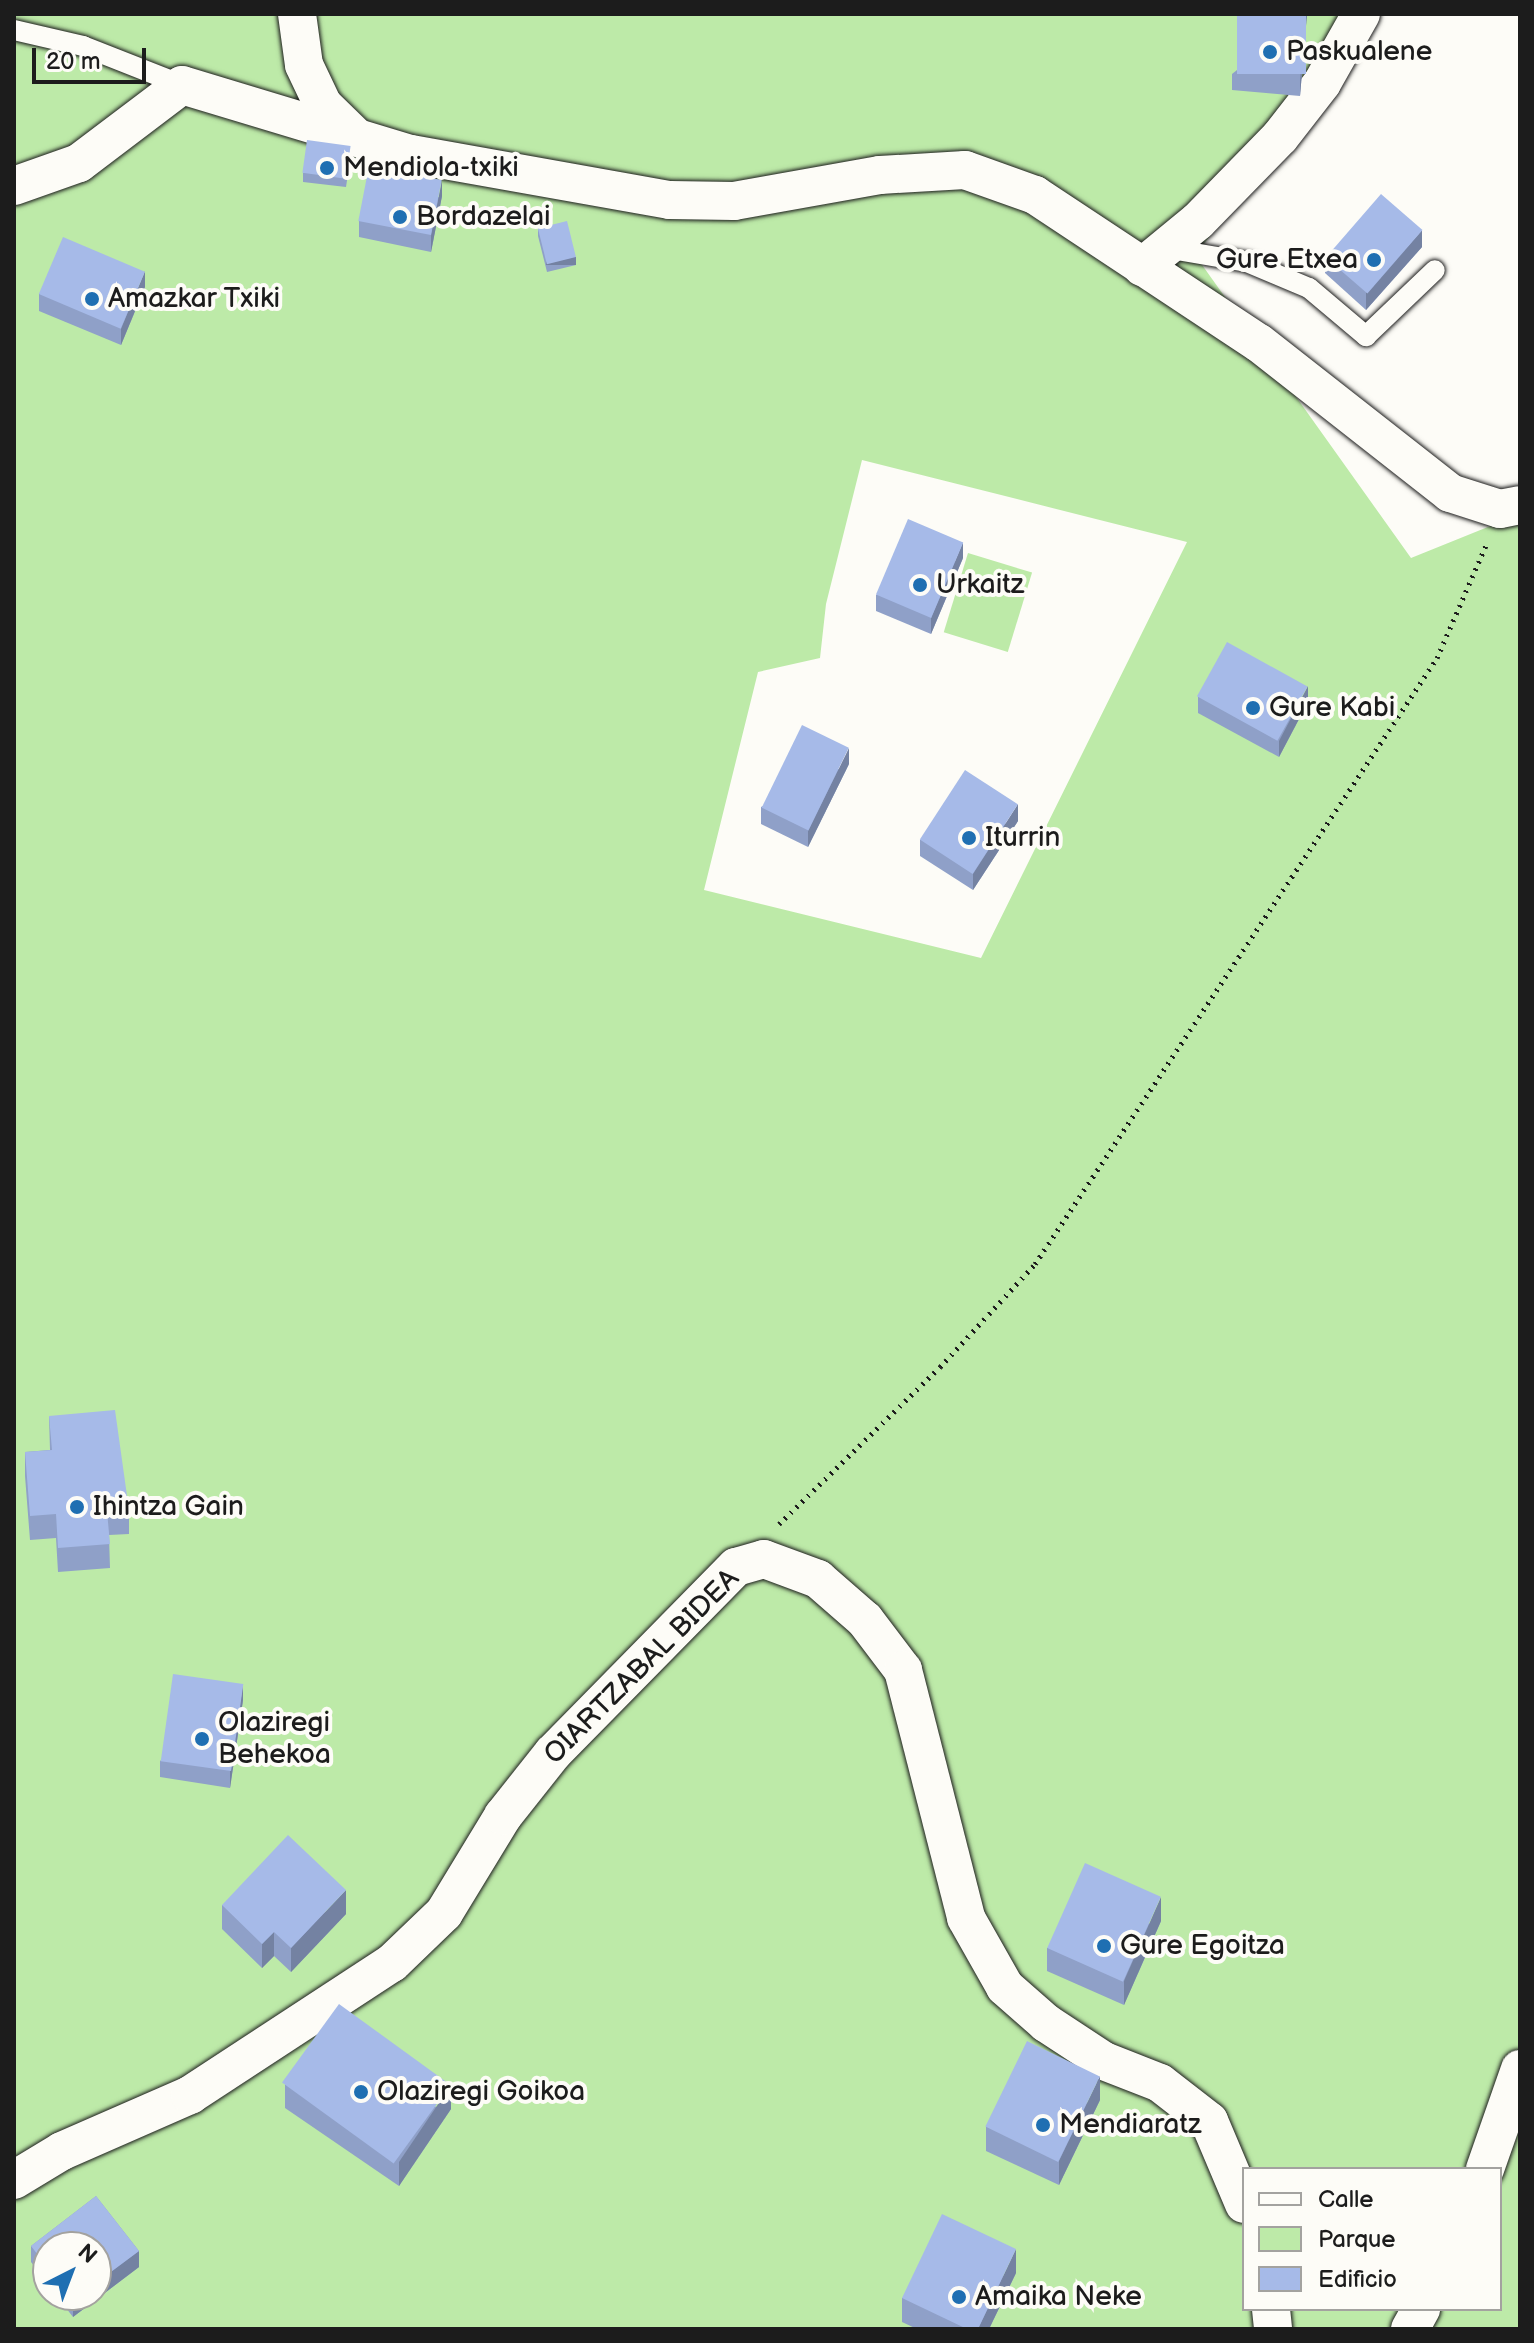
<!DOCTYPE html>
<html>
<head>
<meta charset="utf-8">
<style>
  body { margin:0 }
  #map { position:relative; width:1534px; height:2343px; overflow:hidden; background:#fdfcf7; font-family:"Balsamiq Sans",sans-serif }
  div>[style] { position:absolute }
  .green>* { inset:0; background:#bdeaa8; transform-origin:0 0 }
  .path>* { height:5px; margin-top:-2.5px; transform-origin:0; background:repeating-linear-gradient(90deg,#1c1c1c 0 2px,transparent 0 8px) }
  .roads { filter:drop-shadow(0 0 2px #1c1c1c) drop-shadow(0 0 2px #1c1c1c) }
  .lane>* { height:20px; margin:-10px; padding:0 10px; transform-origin:10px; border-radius:10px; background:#fdfcf7 }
  .street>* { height:38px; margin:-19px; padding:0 19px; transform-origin:19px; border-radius:19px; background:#fdfcf7 }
  .wall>* { inset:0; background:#8fa0c8 }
  .shaded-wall>* { inset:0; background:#7482a2; transform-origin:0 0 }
  .building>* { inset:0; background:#a6bae8; transform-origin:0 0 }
  .dots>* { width:22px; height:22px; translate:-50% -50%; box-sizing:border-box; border:4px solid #fdfcf7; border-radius:50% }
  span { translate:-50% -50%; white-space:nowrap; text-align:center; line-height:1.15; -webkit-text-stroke:8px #fdfcf7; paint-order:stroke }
  .poi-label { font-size:28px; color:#1c1c1c }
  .left { translate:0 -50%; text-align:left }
  .right { translate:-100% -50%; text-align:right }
  .street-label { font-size:28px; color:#1c1c1c }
  .frame { position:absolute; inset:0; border:16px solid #1c1c1c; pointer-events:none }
  .legend { position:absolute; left:1242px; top:2167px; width:260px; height:144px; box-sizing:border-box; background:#fdfcf7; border:2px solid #a3a29f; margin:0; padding:10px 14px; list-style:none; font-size:24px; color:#1c1c1c }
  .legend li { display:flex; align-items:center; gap:16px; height:40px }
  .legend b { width:40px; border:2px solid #a3a29f }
  .north { position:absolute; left:32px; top:2231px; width:80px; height:80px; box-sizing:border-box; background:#fdfcf7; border:2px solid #a3a29f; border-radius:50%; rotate:42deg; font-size:22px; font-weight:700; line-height:32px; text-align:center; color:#1c1c1c }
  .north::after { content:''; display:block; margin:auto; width:28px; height:36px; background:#1f6fb2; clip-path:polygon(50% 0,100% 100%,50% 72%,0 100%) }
  .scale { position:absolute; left:32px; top:48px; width:114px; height:36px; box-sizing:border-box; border:4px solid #1c1c1c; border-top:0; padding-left:10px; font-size:24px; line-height:28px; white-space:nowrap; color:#1c1c1c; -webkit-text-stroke:6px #fdfcf7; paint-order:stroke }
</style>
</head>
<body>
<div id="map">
  <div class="green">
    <div style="clip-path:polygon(evenodd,14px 14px,1375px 14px,1375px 27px,1195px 255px,1411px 558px,1520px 514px,1520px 2329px,14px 2329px,14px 14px,862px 460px,1187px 542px,981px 958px,704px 890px,758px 672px,820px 658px,826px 604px,862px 460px,14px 14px,1244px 2169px,1500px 2169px,1500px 2309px,1244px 2309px,1244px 2169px,14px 14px,48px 2247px,96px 2247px,96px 2295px,48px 2295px,48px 2247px)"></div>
    <div style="left:968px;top:553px;width:67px;height:83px;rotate:17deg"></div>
  </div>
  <div class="path">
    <div style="left:779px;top:1524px;width:225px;rotate:-44.3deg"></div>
    <div style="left:940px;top:1367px;width:140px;rotate:-47.3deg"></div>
    <div style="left:1035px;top:1264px;width:727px;rotate:-56.44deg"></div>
    <div style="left:1437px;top:658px;width:125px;rotate:-66.5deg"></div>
  </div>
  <div class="roads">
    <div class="lane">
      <div style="left:14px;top:30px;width:71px;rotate:13.1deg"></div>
      <div style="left:83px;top:46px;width:106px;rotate:21.5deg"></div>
      <div style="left:1165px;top:248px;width:83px;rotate:9.7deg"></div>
      <div style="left:1247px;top:262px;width:67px;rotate:22.8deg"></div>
      <div style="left:1309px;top:288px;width:75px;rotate:40.1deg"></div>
      <div style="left:1366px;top:336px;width:95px;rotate:-43.7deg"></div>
    </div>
    <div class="street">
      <div style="left:297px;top:14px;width:51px;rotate:82.2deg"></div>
      <div style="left:304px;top:65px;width:44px;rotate:64.6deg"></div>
      <div style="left:323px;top:105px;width:45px;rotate:44.1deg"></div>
      <div style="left:14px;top:186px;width:69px;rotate:-19.5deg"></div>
      <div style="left:79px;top:163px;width:129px;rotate:-37.1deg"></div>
      <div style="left:182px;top:85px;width:239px;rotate:16.8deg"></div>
      <div style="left:411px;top:154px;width:263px;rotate:10.1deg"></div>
      <div style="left:670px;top:200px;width:64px;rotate:0.9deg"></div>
      <div style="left:734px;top:201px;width:148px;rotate:-10.1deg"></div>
      <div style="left:880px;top:175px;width:85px;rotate:-3.4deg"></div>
      <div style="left:965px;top:170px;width:74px;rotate:19.7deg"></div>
      <div style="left:1035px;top:195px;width:268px;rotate:33.5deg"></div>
      <div style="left:1259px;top:343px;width:243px;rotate:38.1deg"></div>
      <div style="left:1450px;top:493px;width:52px;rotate:17.7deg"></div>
      <div style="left:1500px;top:509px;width:20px;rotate:-11deg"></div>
      <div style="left:1142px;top:267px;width:72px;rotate:-39.4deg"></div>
      <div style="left:1198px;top:221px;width:117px;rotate:-45.7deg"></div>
      <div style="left:1280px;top:137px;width:68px;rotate:-52.1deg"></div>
      <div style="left:1322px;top:83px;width:79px;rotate:-60.5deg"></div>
      <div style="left:1485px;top:2169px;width:106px;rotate:-70.7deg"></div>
      <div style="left:14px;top:2180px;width:56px;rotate:-31.1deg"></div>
      <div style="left:62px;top:2151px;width:140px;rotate:-23.6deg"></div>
      <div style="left:190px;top:2095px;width:241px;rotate:-33.2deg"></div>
      <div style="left:392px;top:1963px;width:72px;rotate:-43.9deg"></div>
      <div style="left:444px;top:1913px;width:114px;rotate:-58.7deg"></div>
      <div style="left:503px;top:1816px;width:80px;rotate:-51.6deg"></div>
      <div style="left:553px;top:1753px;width:261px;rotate:-45.5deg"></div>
      <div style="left:736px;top:1567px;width:29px;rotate:-16deg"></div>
      <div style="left:764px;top:1559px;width:58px;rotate:20.3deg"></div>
      <div style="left:818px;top:1579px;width:62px;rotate:41.1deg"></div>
      <div style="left:865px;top:1620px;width:63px;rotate:52.8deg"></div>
      <div style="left:903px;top:1670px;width:256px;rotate:75.7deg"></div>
      <div style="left:966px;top:1918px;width:79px;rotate:60.5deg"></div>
      <div style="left:1005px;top:1987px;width:55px;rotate:41.3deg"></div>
      <div style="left:1046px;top:2023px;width:69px;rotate:33.2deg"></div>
      <div style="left:1104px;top:2061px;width:60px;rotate:21.4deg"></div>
      <div style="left:1160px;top:2083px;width:62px;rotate:37.8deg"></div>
      <div style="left:1209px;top:2121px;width:90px;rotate:67.1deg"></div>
      <div style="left:1271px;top:2309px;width:20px;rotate:84deg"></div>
      <div style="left:1410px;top:2329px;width:23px;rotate:-61deg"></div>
    </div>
  </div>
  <div class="wall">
    <div style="clip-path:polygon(1307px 14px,1300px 96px,1232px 90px,1232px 74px)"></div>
    <div style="clip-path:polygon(351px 154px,346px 187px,303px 182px,303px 173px)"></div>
    <div style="clip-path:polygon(442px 196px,431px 252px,359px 237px,359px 221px)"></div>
    <div style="clip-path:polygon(538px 228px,576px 265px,547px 272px,538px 236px)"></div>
    <div style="clip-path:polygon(1422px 247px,1366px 310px,1325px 273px,1325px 257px)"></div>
    <div style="clip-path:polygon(145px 287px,121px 345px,39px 311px,39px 294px)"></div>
    <div style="clip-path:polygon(963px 558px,931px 634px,876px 611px,876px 595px)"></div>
    <div style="clip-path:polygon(1198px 697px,1308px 702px,1279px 757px,1198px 713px)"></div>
    <div style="clip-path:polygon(849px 764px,808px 847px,761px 824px,761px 807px)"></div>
    <div style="clip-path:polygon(1018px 821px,973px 890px,920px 856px,920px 840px)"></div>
    <div style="clip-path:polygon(49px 1416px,129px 1510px,129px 1534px,109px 1535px,110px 1568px,58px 1572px,56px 1538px,30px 1540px,25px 1476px,25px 1452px,50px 1450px)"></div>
    <div style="clip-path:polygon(243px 1700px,230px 1788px,160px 1777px,160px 1761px)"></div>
    <div style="clip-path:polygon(222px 1905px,346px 1914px,291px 1972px,274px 1956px,262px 1968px,222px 1929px)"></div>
    <div style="clip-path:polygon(1161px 1921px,1124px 2005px,1047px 1971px,1047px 1948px)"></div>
    <div style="clip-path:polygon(285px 2084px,451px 2109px,399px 2186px,285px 2108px)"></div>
    <div style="clip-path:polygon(1100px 2100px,1059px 2185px,986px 2151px,986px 2127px)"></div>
    <div style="clip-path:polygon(96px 2196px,139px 2251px,139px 2267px,73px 2317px,56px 2295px,96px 2295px,96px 2247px,48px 2247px,48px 2284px,31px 2262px,31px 2246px)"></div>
    <div style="clip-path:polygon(1016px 2273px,989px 2329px,917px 2329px,902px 2322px,902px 2298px)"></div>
  </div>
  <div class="shaded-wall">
    <div style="clip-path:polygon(1306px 14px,1307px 14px,1300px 96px,1300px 80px)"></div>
    <div style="clip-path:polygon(442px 180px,442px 196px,431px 252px,431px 236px)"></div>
    <div style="clip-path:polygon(1422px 230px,1422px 247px,1366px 310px,1366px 293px)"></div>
    <div style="left:576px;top:257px;width:8px;height:30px;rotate:90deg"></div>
    <div style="clip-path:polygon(145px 271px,145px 287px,121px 345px,121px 329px)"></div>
    <div style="clip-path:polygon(963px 542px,963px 558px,931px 634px,931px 618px)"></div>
    <div style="clip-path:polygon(1308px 686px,1308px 702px,1279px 757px,1279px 741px)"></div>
    <div style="clip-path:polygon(849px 748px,849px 764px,808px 847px,808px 831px)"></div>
    <div style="clip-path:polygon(1018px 804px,1018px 821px,973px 890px,973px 874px)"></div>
    <div style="clip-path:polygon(243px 1684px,243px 1700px,230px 1788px,230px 1771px)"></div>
    <div style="clip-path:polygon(346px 1890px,346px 1914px,291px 1972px,291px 1948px)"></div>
    <div style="clip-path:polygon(1161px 1897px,1161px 1921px,1124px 2005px,1124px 1981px)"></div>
    <div style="clip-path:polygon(274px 1932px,274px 1956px,262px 1968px,262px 1944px)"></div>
    <div style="clip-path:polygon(1100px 2076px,1100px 2100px,1059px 2185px,1059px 2161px)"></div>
    <div style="clip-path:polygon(451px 2085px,451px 2109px,399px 2186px,399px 2162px)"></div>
    <div style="clip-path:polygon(1016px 2249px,1016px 2273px,989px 2329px,978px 2329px)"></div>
    <div style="clip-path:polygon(139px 2251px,139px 2267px,73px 2317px,73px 2301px,81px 2295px,96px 2295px,96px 2283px)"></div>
  </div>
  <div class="building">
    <div style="left:1237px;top:14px;width:69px;height:60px"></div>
    <div style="left:307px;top:140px;width:44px;height:33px;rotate:8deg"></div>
    <div style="left:369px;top:166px;width:74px;height:56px;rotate:11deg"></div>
    <div style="left:1381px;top:194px;width:55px;height:84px;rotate:41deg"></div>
    <div style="left:567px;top:221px;width:37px;height:30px;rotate:76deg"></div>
    <div style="left:63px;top:237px;width:89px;height:62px;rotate:23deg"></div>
    <div style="left:908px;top:519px;width:60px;height:82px;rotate:23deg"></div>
    <div style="left:1227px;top:642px;width:92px;height:62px;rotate:29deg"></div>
    <div style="left:802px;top:725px;width:52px;height:92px;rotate:26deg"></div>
    <div style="left:965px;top:770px;width:63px;height:83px;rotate:33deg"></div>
    <div style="clip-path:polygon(115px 1410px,129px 1510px,107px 1511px,110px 1544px,58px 1548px,56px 1514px,30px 1516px,25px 1452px,52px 1450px,49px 1416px)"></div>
    <div style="left:173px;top:1674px;width:71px;height:88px;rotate:8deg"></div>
    <div style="clip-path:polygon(288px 1835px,346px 1890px,291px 1948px,274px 1932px,262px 1944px,222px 1905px)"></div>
    <div style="left:1085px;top:1863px;width:83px;height:93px;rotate:24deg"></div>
    <div style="left:339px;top:2004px;width:138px;height:97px;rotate:36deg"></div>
    <div style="left:1027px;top:2041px;width:81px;height:95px;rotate:26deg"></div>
    <div style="clip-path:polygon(96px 2196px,139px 2251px,96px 2283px,96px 2247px,48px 2247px,48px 2268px,31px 2246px)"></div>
    <div style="clip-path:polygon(942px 2214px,1016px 2249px,978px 2329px,967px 2329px,902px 2298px)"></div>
    <div style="clip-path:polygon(69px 2295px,81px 2295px,73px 2301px)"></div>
  </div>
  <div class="dots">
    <div style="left:1270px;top:52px;background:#1f6fb2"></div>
    <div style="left:327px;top:168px;background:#1f6fb2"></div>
    <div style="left:400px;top:217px;background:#1f6fb2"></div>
    <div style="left:1374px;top:260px;background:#1f6fb2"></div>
    <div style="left:92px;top:299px;background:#1f6fb2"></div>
    <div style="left:920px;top:585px;background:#1f6fb2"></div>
    <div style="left:1253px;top:708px;background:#1f6fb2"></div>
    <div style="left:969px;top:838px;background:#1f6fb2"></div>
    <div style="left:77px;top:1507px;background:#1f6fb2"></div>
    <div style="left:202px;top:1739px;background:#1f6fb2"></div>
    <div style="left:1104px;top:1946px;background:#1f6fb2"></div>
    <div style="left:361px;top:2092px;background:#1f6fb2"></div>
    <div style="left:1043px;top:2125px;background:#1f6fb2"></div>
    <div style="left:959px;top:2297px;background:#1f6fb2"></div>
  </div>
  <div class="poi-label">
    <span class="left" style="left:1286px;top:52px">Paskualene</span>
    <span class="left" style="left:343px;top:168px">Mendiola-txiki</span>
    <span class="left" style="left:416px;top:217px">Bordazelai</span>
    <span class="right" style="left:1358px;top:260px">Gure Etxea</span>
    <span class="left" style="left:108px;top:299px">Amazkar Txiki</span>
    <span class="left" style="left:936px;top:585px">Urkaitz</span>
    <span class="left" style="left:1269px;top:708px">Gure Kabi</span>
    <span class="left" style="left:985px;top:838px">Iturrin</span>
    <span class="left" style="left:93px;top:1507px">Ihintza Gain</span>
    <span class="left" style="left:218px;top:1739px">Olaziregi<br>Behekoa</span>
    <span class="left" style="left:1120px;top:1946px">Gure Egoitza</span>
    <span class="left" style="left:377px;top:2092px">Olaziregi Goikoa</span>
    <span class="left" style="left:1059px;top:2125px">Mendiaratz</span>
    <span class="left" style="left:975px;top:2297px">Amaika Neke</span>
  </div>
  <div class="street-label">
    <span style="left:642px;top:1667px;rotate:-45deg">OIARTZABAL BIDEA</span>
  </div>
  <div class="frame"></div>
  <ul class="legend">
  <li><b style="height:10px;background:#fdfcf7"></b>Calle</li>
  <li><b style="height:22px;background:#bdeaa8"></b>Parque</li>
  <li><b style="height:22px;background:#a6bae8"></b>Edificio</li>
  </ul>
  <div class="north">N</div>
  <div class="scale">20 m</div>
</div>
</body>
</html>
